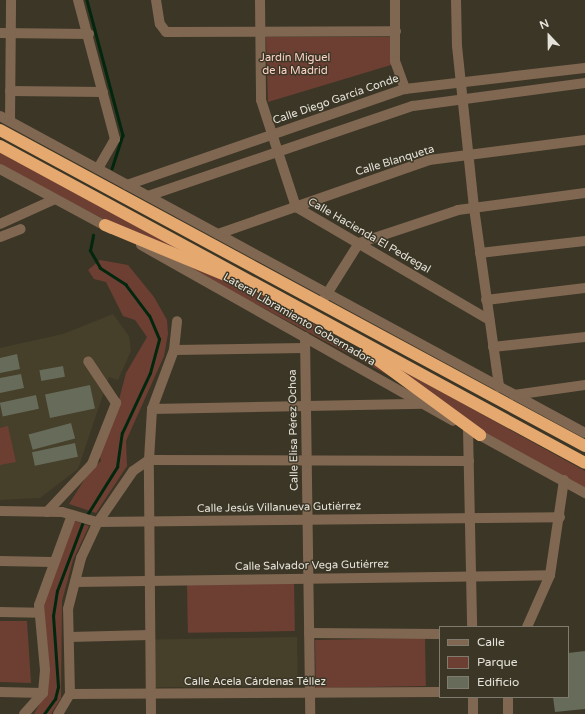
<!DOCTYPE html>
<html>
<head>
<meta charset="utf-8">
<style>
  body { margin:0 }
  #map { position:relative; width:585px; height:714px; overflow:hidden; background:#3b3626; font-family:"Varela Round",sans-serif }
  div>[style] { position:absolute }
  .built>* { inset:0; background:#463f2a; transform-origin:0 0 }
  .green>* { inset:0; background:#6d3f33; transform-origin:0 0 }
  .stream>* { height:2.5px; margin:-1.25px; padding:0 1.25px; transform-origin:1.25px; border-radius:1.25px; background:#03270e }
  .building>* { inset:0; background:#666b5a; transform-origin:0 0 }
  .minor>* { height:10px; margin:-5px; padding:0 5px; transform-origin:5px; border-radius:5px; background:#806751 }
  .highway>* { height:12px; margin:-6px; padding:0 6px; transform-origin:6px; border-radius:6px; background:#e5a86f }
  span { translate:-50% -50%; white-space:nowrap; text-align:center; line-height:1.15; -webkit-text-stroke:3px #3b3626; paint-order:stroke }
  .park-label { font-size:11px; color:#ffd2c7 }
  .street-label { font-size:11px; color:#e5e2d9 }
  .legend { position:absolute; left:439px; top:626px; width:130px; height:72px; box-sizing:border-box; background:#3b3626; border:1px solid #7f7b6e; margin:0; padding:5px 7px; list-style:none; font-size:12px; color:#e5e2d9 }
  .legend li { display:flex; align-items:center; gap:8px; height:20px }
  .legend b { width:20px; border:1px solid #7f7b6e }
  .north { position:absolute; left:529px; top:16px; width:40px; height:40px; -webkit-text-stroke:3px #3b3626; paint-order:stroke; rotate:338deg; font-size:11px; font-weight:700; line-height:16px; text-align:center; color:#e5e2d9 }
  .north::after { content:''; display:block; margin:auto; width:14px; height:18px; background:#e5e2d9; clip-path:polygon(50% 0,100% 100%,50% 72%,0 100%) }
</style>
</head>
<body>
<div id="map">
  <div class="built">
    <div style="clip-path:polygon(113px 314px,129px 336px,131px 351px,118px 380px,109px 377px,78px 469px,40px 498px,0 500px,0 348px,63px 334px)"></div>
    <div style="left:297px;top:637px;width:48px;height:143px;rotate:89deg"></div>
  </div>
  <div class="green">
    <div style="clip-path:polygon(266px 37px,391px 37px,391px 65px,268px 102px)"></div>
    <div style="clip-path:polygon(0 152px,193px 255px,113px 224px,0 165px)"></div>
    <div style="clip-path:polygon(100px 260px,128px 265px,154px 297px,167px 320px,168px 334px,164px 356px,126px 441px,127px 466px,96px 513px,69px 504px,91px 469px,101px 461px,99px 452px,115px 415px,126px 373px,147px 337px,135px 320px,123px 316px,106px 282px,94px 279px,88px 270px)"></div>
    <div style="clip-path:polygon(191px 264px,231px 284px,283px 303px,399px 381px,189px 268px)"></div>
    <div style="clip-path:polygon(405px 372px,585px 471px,585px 488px,480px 430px,402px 373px)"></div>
    <div style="clip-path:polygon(8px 426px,16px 462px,0 465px,0 428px)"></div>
    <div style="clip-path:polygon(72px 520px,89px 526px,73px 560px,62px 601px,61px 698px,51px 714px,34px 714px,48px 689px,43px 607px)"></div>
    <div style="left:294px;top:582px;width:49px;height:107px;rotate:89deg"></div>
    <div style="clip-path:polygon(0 621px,27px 621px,31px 683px,0 682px)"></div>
    <div style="left:425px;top:638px;width:48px;height:110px;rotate:89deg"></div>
  </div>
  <div class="stream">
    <div style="left:87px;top:0;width:140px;rotate:75.1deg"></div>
    <div style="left:123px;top:135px;width:35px;rotate:108deg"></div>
    <div style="left:87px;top:515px;width:57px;rotate:-58deg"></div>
    <div style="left:117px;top:467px;width:34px;rotate:-82deg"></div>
    <div style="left:122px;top:433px;width:66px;rotate:-65deg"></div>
    <div style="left:150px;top:373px;width:35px;rotate:-75deg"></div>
    <div style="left:159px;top:339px;width:25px;rotate:-113deg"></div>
    <div style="left:149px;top:316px;width:39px;rotate:-127deg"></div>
    <div style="left:126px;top:285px;width:31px;rotate:-147deg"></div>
    <div style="left:100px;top:268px;width:20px;rotate:-120deg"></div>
    <div style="left:90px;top:251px;width:16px;rotate:-79deg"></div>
    <div style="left:44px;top:714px;width:19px;rotate:-54deg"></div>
    <div style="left:55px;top:699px;width:12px;rotate:-76deg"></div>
    <div style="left:58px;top:687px;width:71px;rotate:-94deg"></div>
    <div style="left:53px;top:616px;width:25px;rotate:-81deg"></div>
    <div style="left:57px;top:591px;width:74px;rotate:-69.4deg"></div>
  </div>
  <div class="building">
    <div style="clip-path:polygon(17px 354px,20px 369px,0 373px,0 358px)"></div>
    <div style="left:63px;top:366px;width:11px;height:24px;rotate:80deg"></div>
    <div style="clip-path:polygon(21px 374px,24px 388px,0 393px,0 378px)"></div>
    <div style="left:90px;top:385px;width:24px;height:46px;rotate:78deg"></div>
    <div style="left:36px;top:395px;width:14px;height:37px;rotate:78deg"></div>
    <div style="left:71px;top:423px;width:16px;height:44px;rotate:75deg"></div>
    <div style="left:75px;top:443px;width:14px;height:44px;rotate:78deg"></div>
    <div style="clip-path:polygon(585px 651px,585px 709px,555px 712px,553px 697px,568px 697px,568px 653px)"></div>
  </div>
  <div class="minor">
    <div style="left:78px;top:0;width:144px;rotate:75.1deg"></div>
    <div style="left:115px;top:139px;width:34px;rotate:120deg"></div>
    <div style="left:156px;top:0;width:24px;rotate:81deg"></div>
    <div style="left:160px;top:24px;width:10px;rotate:53deg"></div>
    <div style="left:166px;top:32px;width:230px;rotate:-0.2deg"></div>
    <div style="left:260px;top:0;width:100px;rotate:89.4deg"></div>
    <div style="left:261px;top:100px;width:113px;rotate:71.9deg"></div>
    <div style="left:296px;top:207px;width:224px;rotate:30.3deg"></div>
    <div style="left:395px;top:0;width:61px;rotate:90deg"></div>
    <div style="left:395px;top:61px;width:30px;rotate:70deg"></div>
    <div style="left:456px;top:0;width:46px;rotate:88.8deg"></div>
    <div style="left:457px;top:46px;width:163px;rotate:84deg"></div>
    <div style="left:474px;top:208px;width:181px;rotate:82deg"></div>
    <div style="left:0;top:33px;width:89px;rotate:0.6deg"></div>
    <div style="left:10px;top:91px;width:93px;rotate:0.6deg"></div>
    <div style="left:0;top:116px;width:665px;rotate:28.45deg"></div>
    <div style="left:10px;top:121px;width:121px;rotate:-89.5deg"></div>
    <div style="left:0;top:169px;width:126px;rotate:28.4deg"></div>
    <div style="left:127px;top:185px;width:294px;rotate:-19.1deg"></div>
    <div style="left:405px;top:89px;width:181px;rotate:-6.7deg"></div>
    <div style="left:148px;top:196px;width:280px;rotate:-18.8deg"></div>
    <div style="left:413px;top:106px;width:174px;rotate:-7.6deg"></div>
    <div style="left:0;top:224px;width:60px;rotate:-24.4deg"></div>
    <div style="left:218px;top:234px;width:224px;rotate:-19.3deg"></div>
    <div style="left:429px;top:160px;width:157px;rotate:-7.3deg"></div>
    <div style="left:0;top:237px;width:22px;rotate:-21deg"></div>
    <div style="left:141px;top:245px;width:358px;rotate:29.4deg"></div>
    <div style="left:480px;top:253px;width:106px;rotate:-6.5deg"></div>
    <div style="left:325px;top:297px;width:64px;rotate:-57.8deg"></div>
    <div style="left:359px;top:243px;width:104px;rotate:-18.4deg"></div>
    <div style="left:458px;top:210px;width:128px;rotate:-7.6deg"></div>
    <div style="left:486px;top:300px;width:100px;rotate:-6.9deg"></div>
    <div style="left:305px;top:337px;width:377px;rotate:89.2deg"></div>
    <div style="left:493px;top:347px;width:93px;rotate:-6.2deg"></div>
    <div style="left:174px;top:350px;width:131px;rotate:-0.9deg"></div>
    <div style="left:514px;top:395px;width:72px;rotate:-8deg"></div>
    <div style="left:152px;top:409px;width:272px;rotate:-1.1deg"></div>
    <div style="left:468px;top:429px;width:198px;rotate:88.8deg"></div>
    <div style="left:474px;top:432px;width:127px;rotate:28.8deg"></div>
    <div style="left:0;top:511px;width:62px;rotate:0.9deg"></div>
    <div style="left:62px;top:512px;width:37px;rotate:16deg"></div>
    <div style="left:98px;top:522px;width:462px;rotate:-0.6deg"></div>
    <div style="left:47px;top:512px;width:66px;rotate:-46.8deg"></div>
    <div style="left:92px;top:464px;width:66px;rotate:-68.5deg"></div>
    <div style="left:116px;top:403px;width:50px;rotate:-123.7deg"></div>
    <div style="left:0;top:561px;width:52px;rotate:1.1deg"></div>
    <div style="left:75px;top:582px;width:475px;rotate:-0.8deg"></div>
    <div style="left:0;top:612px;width:39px;rotate:1deg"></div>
    <div style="left:527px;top:627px;width:57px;rotate:-66.1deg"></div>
    <div style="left:550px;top:575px;width:96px;rotate:-81.6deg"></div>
    <div style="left:309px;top:633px;width:131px;rotate:0.4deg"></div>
    <div style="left:69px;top:637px;width:81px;rotate:-1.4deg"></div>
    <div style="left:0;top:692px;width:43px;rotate:1.3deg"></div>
    <div style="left:70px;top:694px;width:370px;rotate:-0.3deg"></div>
    <div style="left:473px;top:697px;width:17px;rotate:90deg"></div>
    <div style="left:24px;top:714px;width:28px;rotate:-48deg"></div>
    <div style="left:43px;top:693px;width:23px;rotate:-85deg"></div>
    <div style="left:45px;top:670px;width:65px;rotate:-95.3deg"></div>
    <div style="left:39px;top:605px;width:96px;rotate:-69.9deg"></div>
    <div style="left:58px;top:714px;width:23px;rotate:-59deg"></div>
    <div style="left:70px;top:694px;width:85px;rotate:-91.3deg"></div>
    <div style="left:68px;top:609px;width:53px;rotate:-75.7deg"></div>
    <div style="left:81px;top:558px;width:40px;rotate:-65deg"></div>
    <div style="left:98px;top:522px;width:62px;rotate:-55.5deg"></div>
    <div style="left:133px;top:471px;width:19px;rotate:-35deg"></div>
    <div style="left:149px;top:460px;width:51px;rotate:-86.6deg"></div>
    <div style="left:152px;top:409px;width:63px;rotate:-69.6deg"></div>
    <div style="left:174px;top:350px;width:29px;rotate:-84deg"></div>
    <div style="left:151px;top:714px;width:254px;rotate:-90.5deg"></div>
    <div style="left:149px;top:460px;width:320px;rotate:0.2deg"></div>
    <div style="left:508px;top:714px;width:17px;rotate:-90deg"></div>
  </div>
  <div class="highway">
    <div style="left:0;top:130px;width:665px;rotate:28.38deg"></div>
    <div style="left:0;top:146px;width:665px;rotate:28.45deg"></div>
    <div style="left:105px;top:225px;width:151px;rotate:22.6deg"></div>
    <div style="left:368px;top:353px;width:139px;rotate:36.2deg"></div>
  </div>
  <div class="park-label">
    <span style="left:295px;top:65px">Jardín Miguel<br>de la Madrid</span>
  </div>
  <div class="street-label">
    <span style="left:336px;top:100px;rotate:-19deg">Calle Diego García Conde</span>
    <span style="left:395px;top:161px;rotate:-17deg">Calle Blanqueta</span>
    <span style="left:369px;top:236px;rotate:30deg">Calle Hacienda El Pedregal</span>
    <span style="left:299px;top:320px;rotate:30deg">Lateral Libramiento Gobernadora</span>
    <span style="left:294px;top:430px;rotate:-91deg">Calle Elisa Pérez Ochoa</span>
    <span style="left:279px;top:508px;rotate:-1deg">Calle Jesús Villanueva Gutiérrez</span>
    <span style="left:312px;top:566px;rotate:-1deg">Calle Salvador Vega Gutiérrez</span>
    <span style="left:255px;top:682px">Calle Acela Cárdenas Téllez</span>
  </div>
  <ul class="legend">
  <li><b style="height:5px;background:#806751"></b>Calle</li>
  <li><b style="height:11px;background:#6d3f33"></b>Parque</li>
  <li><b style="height:11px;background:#666b5a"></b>Edificio</li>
  </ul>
  <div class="north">N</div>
</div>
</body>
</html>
